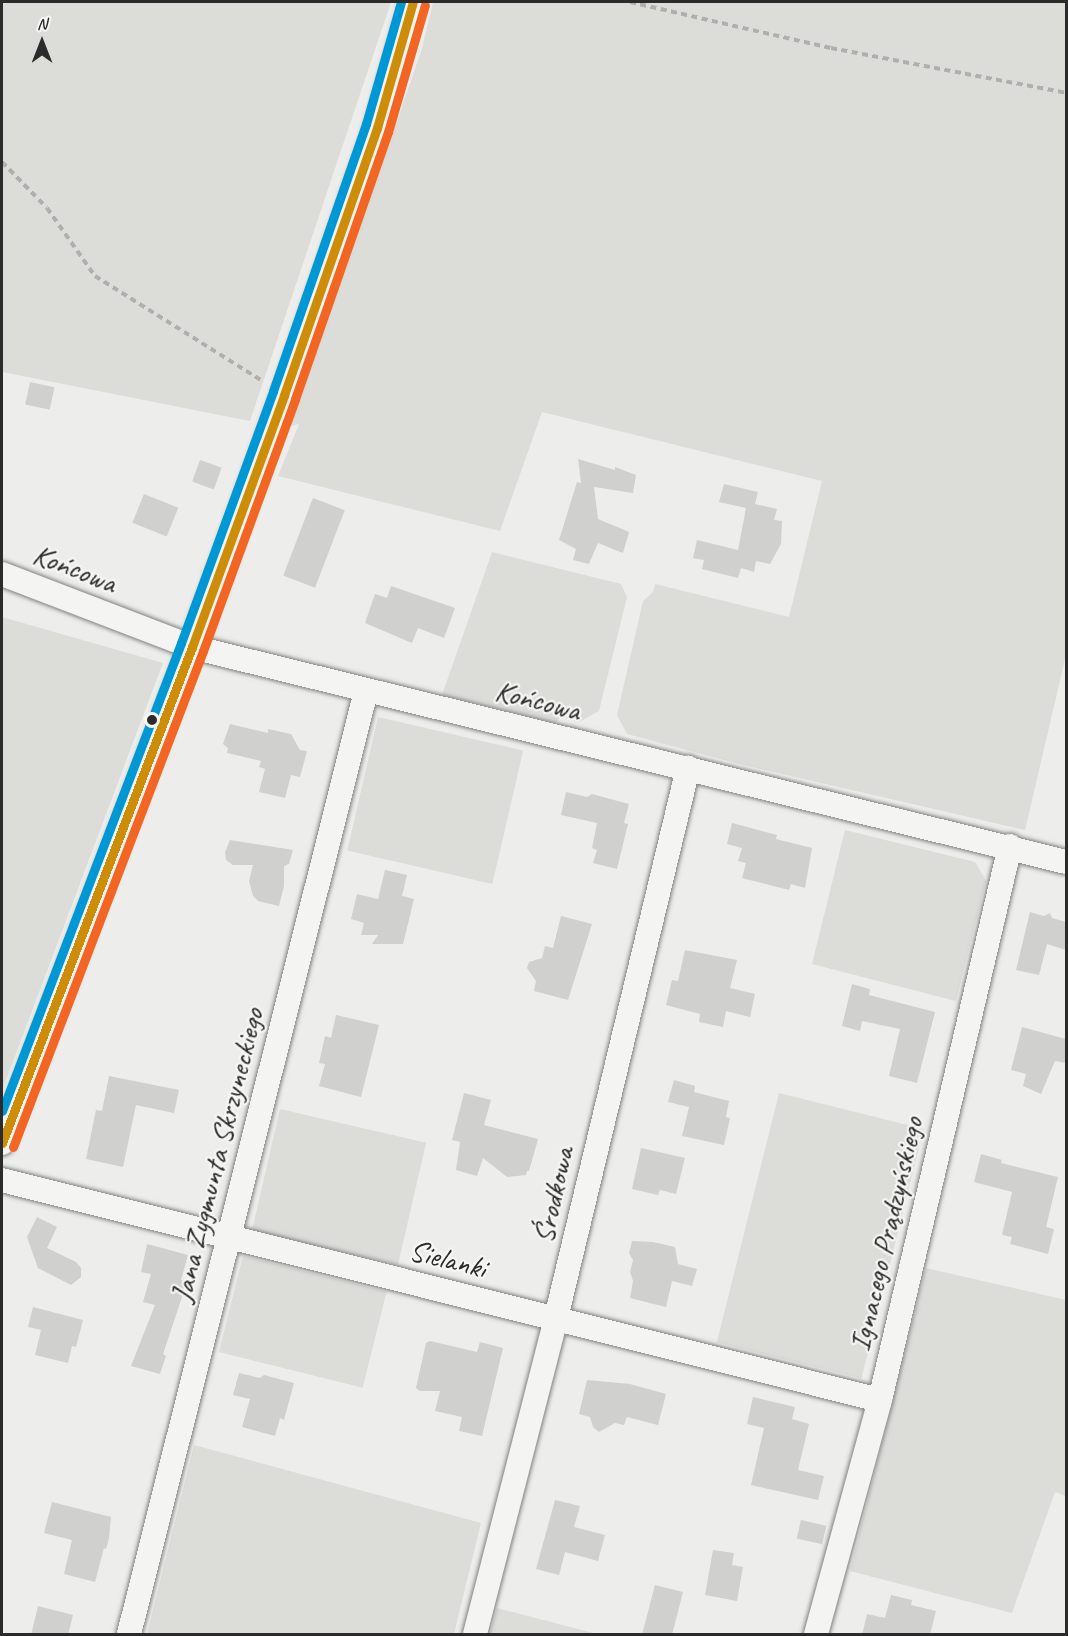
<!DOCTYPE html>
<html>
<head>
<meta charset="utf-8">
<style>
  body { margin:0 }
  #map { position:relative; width:1068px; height:1636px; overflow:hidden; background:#ededeb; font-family:Caveat,sans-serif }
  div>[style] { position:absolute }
  .green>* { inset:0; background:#dcdcd9; transform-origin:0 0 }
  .building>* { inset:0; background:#d0d0cf; transform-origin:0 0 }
  .path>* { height:4px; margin-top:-2px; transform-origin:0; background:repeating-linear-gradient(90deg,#afafae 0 6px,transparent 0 10.5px) }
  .roads { filter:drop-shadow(0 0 2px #828281) drop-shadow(0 0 2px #828281) }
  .minor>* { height:24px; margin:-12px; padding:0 12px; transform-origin:12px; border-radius:12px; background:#f4f4f2 }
  .bus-1>* { height:9px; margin:-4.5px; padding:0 4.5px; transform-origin:4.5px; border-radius:4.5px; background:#ce8d09 }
  .bus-2>* { height:9px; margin:-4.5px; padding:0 4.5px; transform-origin:4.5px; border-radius:4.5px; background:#f26522 }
  .bus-3>* { height:9px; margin:-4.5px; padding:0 4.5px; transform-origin:4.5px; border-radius:4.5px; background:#0098d4 }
  .dots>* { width:16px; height:16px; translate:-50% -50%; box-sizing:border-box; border:3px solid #f6f6f2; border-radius:50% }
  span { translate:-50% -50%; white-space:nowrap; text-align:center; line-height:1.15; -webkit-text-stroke:4.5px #f6f6f2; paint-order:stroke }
  .street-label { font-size:30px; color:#2b2b2b }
  .frame { position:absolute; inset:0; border:3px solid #2b2b2b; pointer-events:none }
  .north { position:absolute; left:12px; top:12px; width:60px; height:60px; -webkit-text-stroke:4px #f6f6f2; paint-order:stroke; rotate:0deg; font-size:16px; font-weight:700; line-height:24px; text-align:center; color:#2b2b2b }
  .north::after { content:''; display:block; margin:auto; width:21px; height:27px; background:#2b2b2b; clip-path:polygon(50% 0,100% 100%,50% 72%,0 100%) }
</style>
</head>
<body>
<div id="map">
  <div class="green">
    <div style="clip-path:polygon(2px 2px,391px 2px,250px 421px,2px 372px)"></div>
    <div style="clip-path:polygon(433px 2px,1066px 2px,1066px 655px,1025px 830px,739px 764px,627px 734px,617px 715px,643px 601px,653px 592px,655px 584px,789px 617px,822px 481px,542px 412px,500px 531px,278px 476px,299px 424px,282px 428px,393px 134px,422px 48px)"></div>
    <div style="clip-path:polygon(492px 552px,621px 584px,627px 597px,599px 711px,579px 722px,560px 717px,556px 723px,442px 695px)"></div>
    <div style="clip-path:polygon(2px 617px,163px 663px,2px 1091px)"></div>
    <div style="left:378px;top:717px;width:149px;height:137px;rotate:13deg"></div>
    <div style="clip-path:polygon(845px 830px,975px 862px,986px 881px,956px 1001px,812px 964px)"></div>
    <div style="left:779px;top:1093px;width:149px;height:257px;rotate:14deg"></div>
    <div style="left:280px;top:1109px;width:150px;height:125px;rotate:13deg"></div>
    <div style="left:243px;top:1256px;width:148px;height:99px;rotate:14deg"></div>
    <div style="clip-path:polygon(926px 1268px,1066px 1300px,1066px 1496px,1055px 1492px,1012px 1613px,850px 1571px)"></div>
    <div style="clip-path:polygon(194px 1445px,481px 1523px,454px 1634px,147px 1634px)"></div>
    <div style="clip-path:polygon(497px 1608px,597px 1634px,490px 1634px)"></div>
  </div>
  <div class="building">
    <div style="left:30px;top:382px;width:25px;height:23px;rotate:12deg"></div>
    <div style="clip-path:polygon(578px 459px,615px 470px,615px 467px,636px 475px,633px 493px,594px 487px,598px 519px,629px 532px,623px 553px,598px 543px,589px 564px,573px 560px,576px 549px,559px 540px,577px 482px,581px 483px)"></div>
    <div style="left:200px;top:460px;width:23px;height:23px;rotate:20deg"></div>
    <div style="clip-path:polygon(724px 484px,758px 492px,755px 504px,777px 509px,774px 520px,782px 521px,781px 544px,770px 564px,756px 561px,754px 572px,741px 568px,738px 578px,702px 569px,704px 560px,693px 558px,697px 540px,738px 550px,746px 508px,719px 502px)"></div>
    <div style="left:144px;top:494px;width:37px;height:31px;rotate:22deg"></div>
    <div style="left:313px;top:498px;width:34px;height:83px;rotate:21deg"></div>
    <div style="clip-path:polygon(391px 586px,455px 608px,444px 638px,418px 628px,412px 643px,365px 623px,375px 594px,387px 598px)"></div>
    <div style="clip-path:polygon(230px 724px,268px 733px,268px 729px,291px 734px,300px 750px,307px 751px,300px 777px,291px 775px,285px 798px,259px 792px,265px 769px,259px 767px,261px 761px,227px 753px,228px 748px,223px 744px)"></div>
    <div style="clip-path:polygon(566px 792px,587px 797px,592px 794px,629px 804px,624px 823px,628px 824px,617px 869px,593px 863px,597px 850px,592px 848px,597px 823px,561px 815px)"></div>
    <div style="clip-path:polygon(732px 823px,777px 835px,776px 839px,812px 848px,805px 888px,791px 884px,789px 890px,742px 878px,746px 863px,738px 861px,742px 848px,727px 844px)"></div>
    <div style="clip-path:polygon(230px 840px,293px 850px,289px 864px,284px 866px,284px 886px,279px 906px,258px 901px,253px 896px,249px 881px,253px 865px,233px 865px,226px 860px,225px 852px)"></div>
    <div style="clip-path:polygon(385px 870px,407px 875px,402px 896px,414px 899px,403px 944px,372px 944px,378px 935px,361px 935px,364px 923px,351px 919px,357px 894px,378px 899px)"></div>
    <div style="clip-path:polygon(1030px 912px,1044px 916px,1050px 913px,1052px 918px,1066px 922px,1066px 950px,1047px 944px,1039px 975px,1016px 970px)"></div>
    <div style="clip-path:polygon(561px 916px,592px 924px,568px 1000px,534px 991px,536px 981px,527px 968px,529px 962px,542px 958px,545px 946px,553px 948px)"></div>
    <div style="clip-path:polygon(685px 950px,737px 960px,730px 988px,755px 994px,750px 1017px,726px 1011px,723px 1027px,699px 1022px,700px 1014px,666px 1005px,672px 980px,678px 981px)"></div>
    <div style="clip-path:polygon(852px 984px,870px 989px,869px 995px,935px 1012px,917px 1083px,889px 1076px,900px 1029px,862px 1021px,860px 1031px,842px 1026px)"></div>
    <div style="clip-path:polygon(336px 1015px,379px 1025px,361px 1097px,319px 1086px,325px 1064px,319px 1063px,325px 1036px,331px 1038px)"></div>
    <div style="clip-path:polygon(1022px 1027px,1066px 1039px,1066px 1063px,1055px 1061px,1041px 1094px,1023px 1086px,1026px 1074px,1011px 1070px)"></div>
    <div style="clip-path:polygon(109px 1076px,179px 1090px,174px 1113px,136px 1105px,123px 1167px,86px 1159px,96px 1110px,102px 1111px)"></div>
    <div style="clip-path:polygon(674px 1080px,695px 1086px,694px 1092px,729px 1101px,726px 1117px,730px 1118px,724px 1145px,682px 1136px,689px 1107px,668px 1102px)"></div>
    <div style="clip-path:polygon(464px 1093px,491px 1100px,484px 1125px,538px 1139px,529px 1171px,527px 1171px,526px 1175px,507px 1177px,483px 1158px,477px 1176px,456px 1170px,460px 1142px,452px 1140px)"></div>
    <div style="clip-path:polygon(641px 1148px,685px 1158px,676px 1194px,660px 1190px,658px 1195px,632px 1189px)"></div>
    <div style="clip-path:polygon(981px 1154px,1002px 1160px,1001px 1163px,1058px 1177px,1046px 1227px,1054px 1229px,1048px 1254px,1010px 1244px,1012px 1237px,1002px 1235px,1012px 1192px,974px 1182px)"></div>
    <div style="clip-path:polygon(37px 1217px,57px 1227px,47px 1248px,76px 1262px,81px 1268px,81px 1277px,71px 1285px,38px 1268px,27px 1237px)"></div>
    <div style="clip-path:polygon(632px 1241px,653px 1242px,675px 1247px,678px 1264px,697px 1269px,692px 1286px,672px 1281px,666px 1307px,630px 1298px,633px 1281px,630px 1272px,633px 1260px,629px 1253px)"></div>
    <div style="clip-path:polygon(147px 1244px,188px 1255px,181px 1280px,187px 1282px,163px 1354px,166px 1356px,160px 1374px,131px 1366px,155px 1305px,143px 1302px,151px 1274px,141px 1272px)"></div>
    <div style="clip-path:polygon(33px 1307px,83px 1320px,76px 1347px,72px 1346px,68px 1363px,35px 1355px,41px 1330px,28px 1327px)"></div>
    <div style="clip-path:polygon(430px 1341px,477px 1352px,480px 1342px,503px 1348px,482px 1436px,459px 1431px,462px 1417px,435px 1411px,440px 1391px,420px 1391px,416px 1388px,426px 1343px)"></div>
    <div style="clip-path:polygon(239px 1373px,260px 1378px,264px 1375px,294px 1383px,284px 1420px,280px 1418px,275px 1436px,242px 1427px,250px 1399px,233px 1395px)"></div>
    <div style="clip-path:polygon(587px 1380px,630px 1384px,666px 1394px,658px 1425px,627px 1417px,624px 1425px,615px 1423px,599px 1432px,593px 1427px,590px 1417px,579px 1414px)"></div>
    <div style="clip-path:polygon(753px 1397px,795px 1407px,792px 1419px,809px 1424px,798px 1470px,824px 1476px,818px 1500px,751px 1485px,764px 1428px,747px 1424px)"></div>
    <div style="clip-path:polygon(555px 1500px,580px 1506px,574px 1527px,605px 1535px,598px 1561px,565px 1552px,559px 1575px,536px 1569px)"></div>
    <div style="clip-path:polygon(52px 1502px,111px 1517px,109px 1538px,106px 1549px,104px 1548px,95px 1582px,64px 1574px,72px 1540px,44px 1533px)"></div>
    <div style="left:801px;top:1520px;width:26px;height:19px;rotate:13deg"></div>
    <div style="clip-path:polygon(713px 1550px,734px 1553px,732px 1565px,743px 1567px,737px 1601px,705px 1595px)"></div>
    <div style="clip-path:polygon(655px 1585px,683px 1592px,672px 1635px,642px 1635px)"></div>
    <div style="clip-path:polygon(891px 1595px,912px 1600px,911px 1605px,936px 1611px,930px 1635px,862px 1635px,867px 1614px,885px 1618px)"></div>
    <div style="clip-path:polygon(38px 1606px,73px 1615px,68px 1635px,31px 1635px)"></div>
  </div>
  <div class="path">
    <div style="left:630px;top:2px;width:206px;rotate:12.9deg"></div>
    <div style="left:831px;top:48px;width:239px;rotate:10.8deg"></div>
    <div style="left:2px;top:162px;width:64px;rotate:45.6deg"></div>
    <div style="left:47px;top:208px;width:83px;rotate:54.8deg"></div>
    <div style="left:95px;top:276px;width:199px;rotate:32.1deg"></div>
  </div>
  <div class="roads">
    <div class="minor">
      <div style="left:2px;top:574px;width:204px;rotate:21deg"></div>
      <div style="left:192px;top:647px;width:900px;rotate:13.82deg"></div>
      <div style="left:2px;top:1143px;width:531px;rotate:-69.04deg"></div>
      <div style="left:192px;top:647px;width:268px;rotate:-69.9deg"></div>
      <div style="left:284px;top:395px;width:283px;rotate:-70.8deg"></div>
      <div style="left:377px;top:128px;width:131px;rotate:-74.1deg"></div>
      <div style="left:2px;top:1180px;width:905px;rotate:14.07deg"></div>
      <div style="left:129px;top:1634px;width:972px;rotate:-75.89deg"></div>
      <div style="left:475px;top:1634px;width:326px;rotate:-75.6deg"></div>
      <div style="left:556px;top:1318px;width:566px;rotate:-76.5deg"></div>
      <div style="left:816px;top:1634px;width:243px;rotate:-74.7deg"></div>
      <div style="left:880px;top:1400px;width:569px;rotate:-76.79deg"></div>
    </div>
  </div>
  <div class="bus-1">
    <div style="left:2px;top:1143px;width:531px;rotate:-69.04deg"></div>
    <div style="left:192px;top:647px;width:268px;rotate:-69.9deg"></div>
    <div style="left:284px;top:395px;width:283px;rotate:-70.8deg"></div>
    <div style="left:377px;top:128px;width:131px;rotate:-74.1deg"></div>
  </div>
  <div class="bus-2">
    <div style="left:13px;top:1147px;width:531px;rotate:-69.04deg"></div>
    <div style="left:203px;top:651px;width:268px;rotate:-69.9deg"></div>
    <div style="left:295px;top:399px;width:283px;rotate:-70.8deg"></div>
    <div style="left:388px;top:132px;width:132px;rotate:-73.8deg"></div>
  </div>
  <div class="bus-3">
    <div style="left:2px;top:1111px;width:501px;rotate:-69.07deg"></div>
    <div style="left:181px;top:643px;width:268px;rotate:-69.9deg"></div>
    <div style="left:273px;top:391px;width:283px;rotate:-70.8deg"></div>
    <div style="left:366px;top:124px;width:127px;rotate:-74deg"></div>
  </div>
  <div class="dots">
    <div style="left:152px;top:720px;background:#2b2b2b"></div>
  </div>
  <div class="street-label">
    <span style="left:75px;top:568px;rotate:21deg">Końcowa</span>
    <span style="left:538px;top:700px;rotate:14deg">Końcowa</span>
    <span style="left:217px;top:1155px;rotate:-76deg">Jana Zygmunta Skrzyneckiego</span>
    <span style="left:553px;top:1195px;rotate:-77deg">Środkowa</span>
    <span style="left:886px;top:1234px;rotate:-77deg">Ignacego Prądzyńskiego</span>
    <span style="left:448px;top:1259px;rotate:14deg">Sielanki</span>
  </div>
  <div class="frame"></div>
  <div class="north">N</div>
</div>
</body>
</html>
